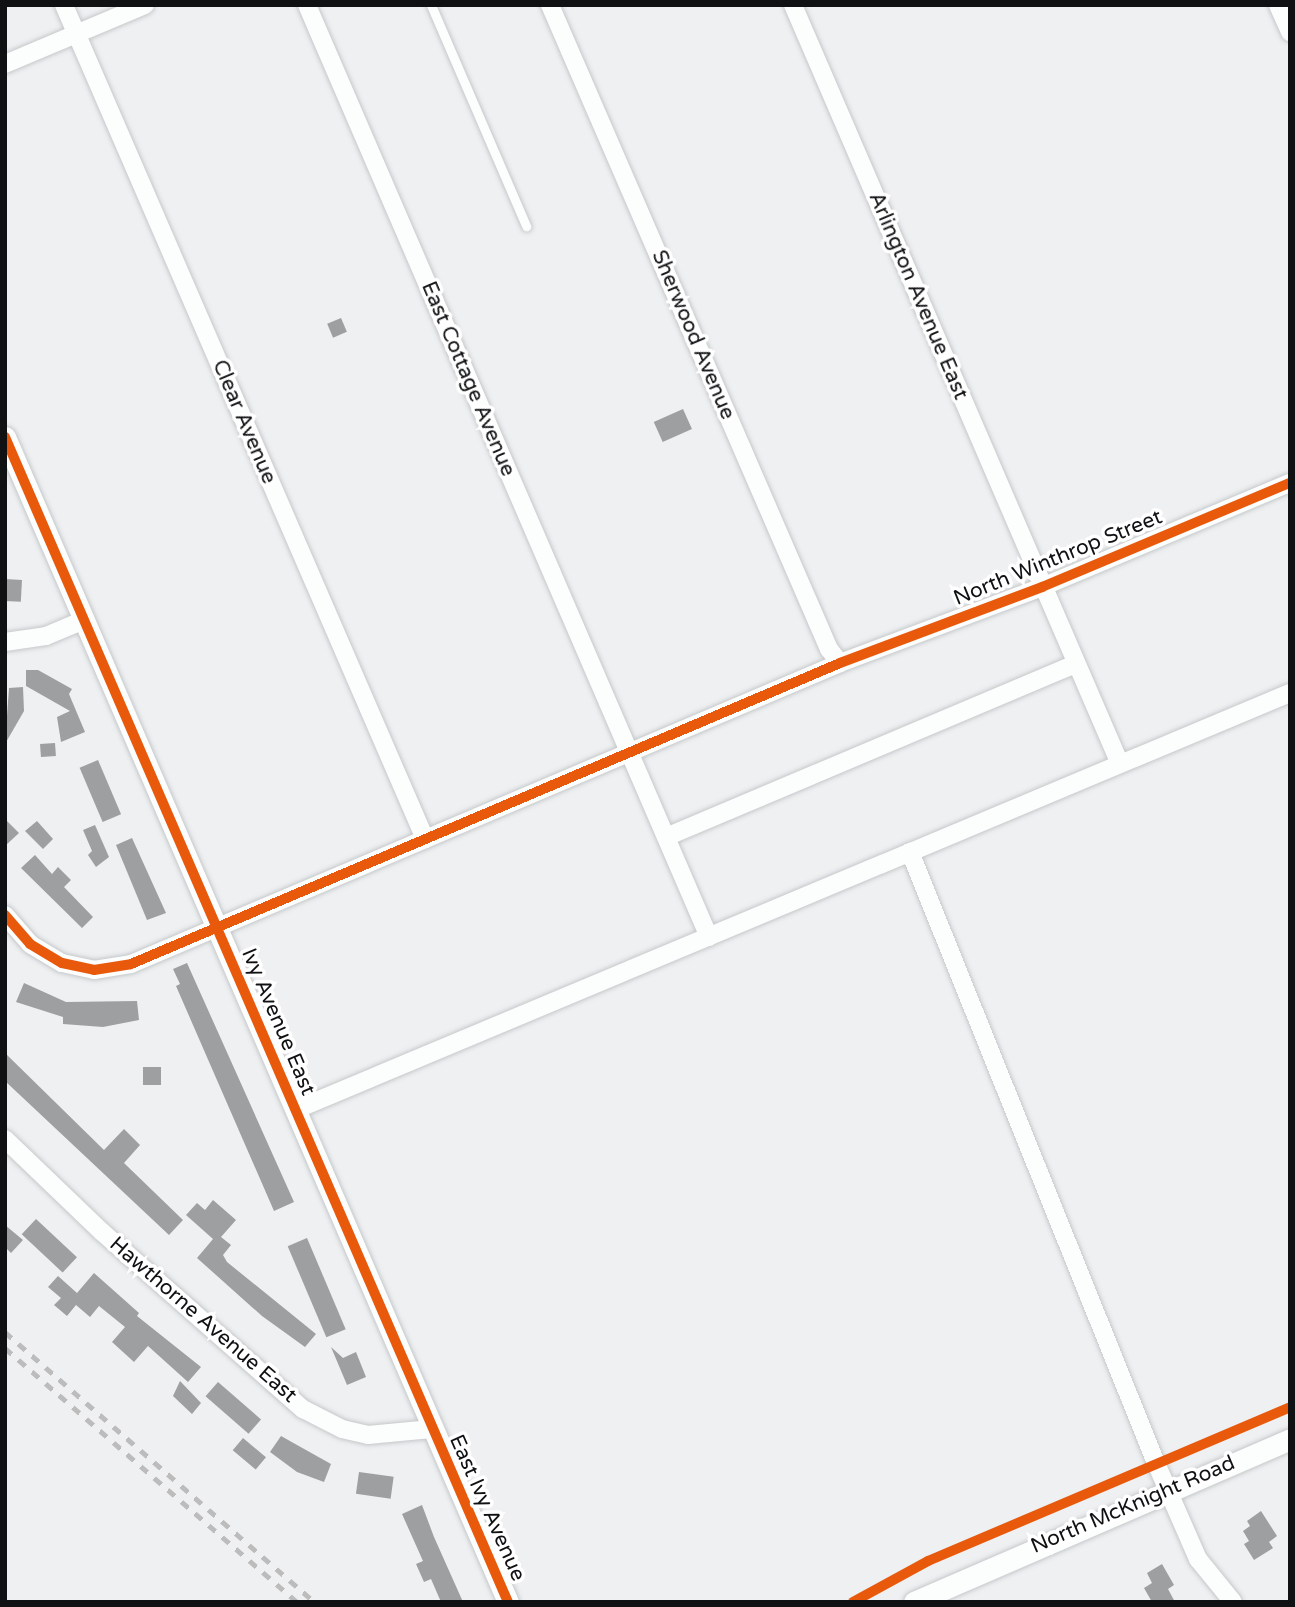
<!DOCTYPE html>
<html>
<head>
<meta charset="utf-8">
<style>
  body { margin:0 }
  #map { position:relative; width:1295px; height:1607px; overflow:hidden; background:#eef0f2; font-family:"Varela Round",sans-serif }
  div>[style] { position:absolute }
  .building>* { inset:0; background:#9d9fa0; transform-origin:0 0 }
  .roads { filter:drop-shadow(0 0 2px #c6c8ca) drop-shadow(0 0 2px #c6c8ca) }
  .service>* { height:9px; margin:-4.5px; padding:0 4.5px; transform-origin:4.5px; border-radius:4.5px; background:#fcfdfd }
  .minor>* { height:18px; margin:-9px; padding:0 9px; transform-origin:9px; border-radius:9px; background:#fcfdfd }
  .tertiary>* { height:21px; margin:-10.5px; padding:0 10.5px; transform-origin:10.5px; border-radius:10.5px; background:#fcfdfd }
  .rail>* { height:4.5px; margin-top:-2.25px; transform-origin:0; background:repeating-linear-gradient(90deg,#bcbcbc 0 9px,transparent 0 18px) }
  .cycleway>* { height:10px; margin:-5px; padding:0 5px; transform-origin:5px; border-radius:5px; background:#e8590c }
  span { translate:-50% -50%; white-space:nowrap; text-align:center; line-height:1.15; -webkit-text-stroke:7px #fff; paint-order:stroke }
  .street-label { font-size:21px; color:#0f1112 }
  .frame { position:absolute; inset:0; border:7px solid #0f1112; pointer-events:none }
</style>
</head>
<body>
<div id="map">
  <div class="building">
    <div style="left:341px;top:318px;width:15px;height:15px;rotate:67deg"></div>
    <div style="left:683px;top:409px;width:22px;height:32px;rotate:66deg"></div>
    <div style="left:5px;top:579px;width:17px;height:22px;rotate:3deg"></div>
    <div style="clip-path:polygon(26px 670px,38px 670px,72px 689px,69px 694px,85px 732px,61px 742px,57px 717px,70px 711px,26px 686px)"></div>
    <div style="clip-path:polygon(23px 687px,24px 711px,5px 744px,9px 688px)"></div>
    <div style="left:55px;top:743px;width:13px;height:15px;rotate:86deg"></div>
    <div style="left:98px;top:760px;width:59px;height:20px;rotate:67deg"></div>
    <div style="clip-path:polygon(5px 819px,19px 833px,5px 846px)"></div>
    <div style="clip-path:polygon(37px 821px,53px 839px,43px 849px,25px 831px)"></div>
    <div style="clip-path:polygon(95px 825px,109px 857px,96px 867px,88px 855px,92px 851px,83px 830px)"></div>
    <div style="clip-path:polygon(132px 838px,166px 913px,147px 920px,116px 845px)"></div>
    <div style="clip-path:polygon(35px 855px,52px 874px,58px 867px,71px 880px,64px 887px,93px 917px,82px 928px,21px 868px)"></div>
    <div style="clip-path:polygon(187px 963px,294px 1202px,274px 1211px,176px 986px,180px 984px,173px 969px)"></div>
    <div style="clip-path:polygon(24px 983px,66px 1002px,137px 1001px,139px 1020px,103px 1027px,63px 1024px,63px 1017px,16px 1002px)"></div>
    <div style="clip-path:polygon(5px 1053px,104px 1150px,124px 1129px,140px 1145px,124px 1163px,183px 1220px,169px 1235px,5px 1081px)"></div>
    <div style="left:143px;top:1067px;width:18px;height:18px"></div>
    <div style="clip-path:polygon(213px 1200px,236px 1220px,221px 1237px,231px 1245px,223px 1255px,227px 1262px,316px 1334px,305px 1347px,262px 1316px,197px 1258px,213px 1239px,186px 1215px,197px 1203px,205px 1210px)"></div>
    <div style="left:36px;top:1219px;width:56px;height:21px;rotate:43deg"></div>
    <div style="clip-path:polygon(5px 1225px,23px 1240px,11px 1253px,5px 1247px)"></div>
    <div style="left:307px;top:1238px;width:99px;height:21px;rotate:67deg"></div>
    <div style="clip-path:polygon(94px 1273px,139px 1313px,137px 1316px,201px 1367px,188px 1382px,148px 1346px,134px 1362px,112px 1342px,125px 1327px,99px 1306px,90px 1317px,76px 1305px,67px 1316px,54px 1305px,61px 1298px,48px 1287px,58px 1276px,77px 1293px)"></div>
    <div style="clip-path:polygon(331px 1347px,343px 1358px,356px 1352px,366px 1377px,347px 1385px)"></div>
    <div style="clip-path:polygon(180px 1381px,201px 1403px,192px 1414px,173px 1396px)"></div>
    <div style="left:218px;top:1382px;width:57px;height:19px;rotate:41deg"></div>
    <div style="clip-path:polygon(281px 1436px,331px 1464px,324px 1482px,297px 1472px,270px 1452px)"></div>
    <div style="left:243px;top:1438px;width:30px;height:16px;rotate:40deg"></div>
    <div style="left:359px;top:1472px;width:35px;height:22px;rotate:8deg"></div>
    <div style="clip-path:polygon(422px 1505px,434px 1537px,463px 1602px,441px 1602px,431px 1579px,424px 1582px,416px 1564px,423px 1561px,402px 1514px)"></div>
    <div style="clip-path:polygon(1261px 1511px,1277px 1536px,1269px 1542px,1273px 1548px,1254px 1560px,1244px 1544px,1249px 1541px,1243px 1531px,1250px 1526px,1247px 1521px)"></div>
    <div style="clip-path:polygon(1162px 1564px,1174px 1585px,1168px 1589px,1175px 1602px,1152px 1602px,1144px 1588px,1152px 1583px,1147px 1573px)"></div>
  </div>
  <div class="roads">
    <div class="service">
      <div style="left:431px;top:5px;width:241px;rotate:66.7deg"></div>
    </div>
    <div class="minor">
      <div style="left:64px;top:5px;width:909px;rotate:66.59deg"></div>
      <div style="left:307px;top:5px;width:1015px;rotate:66.67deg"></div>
      <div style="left:550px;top:5px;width:702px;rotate:66.58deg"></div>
      <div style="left:829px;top:649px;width:18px;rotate:52deg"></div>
      <div style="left:793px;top:5px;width:826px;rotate:66.69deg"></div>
      <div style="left:1278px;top:5px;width:30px;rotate:66deg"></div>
      <div style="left:5px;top:64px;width:152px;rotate:-22.9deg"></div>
      <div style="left:5px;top:642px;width:41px;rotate:-8.3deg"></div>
      <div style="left:46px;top:636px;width:41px;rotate:-22.8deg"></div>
      <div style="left:666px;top:837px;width:445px;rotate:-22.9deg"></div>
      <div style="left:910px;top:852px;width:659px;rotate:68.07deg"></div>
      <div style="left:1156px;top:1463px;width:105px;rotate:66.4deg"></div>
      <div style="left:1198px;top:1559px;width:55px;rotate:50.9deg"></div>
      <div style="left:5px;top:915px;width:38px;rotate:49deg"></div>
      <div style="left:30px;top:944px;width:37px;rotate:31deg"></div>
      <div style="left:62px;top:963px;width:33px;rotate:12deg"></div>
      <div style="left:94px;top:970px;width:37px;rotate:-9deg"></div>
      <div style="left:131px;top:964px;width:770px;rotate:-23deg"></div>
      <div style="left:840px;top:663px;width:216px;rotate:-20.6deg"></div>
      <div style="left:1042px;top:587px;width:269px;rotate:-22.8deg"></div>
      <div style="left:295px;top:1110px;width:1079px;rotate:-22.74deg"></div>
      <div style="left:5px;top:1139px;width:134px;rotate:43.8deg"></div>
      <div style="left:102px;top:1232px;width:268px;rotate:41.4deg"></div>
      <div style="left:303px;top:1409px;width:44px;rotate:27.1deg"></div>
      <div style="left:342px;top:1429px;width:27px;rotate:13deg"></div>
      <div style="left:368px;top:1435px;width:64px;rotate:-5.4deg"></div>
    </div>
    <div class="tertiary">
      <div style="left:5px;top:437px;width:1269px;rotate:66.65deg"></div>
      <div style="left:914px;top:1602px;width:410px;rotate:-23.4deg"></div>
    </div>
  </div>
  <div class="rail">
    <div style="left:5px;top:1332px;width:411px;rotate:41.1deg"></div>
    <div style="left:5px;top:1348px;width:387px;rotate:41deg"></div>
  </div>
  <div class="cycleway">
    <div style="left:5px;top:437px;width:1269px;rotate:66.65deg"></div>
    <div style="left:5px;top:915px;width:38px;rotate:49deg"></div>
    <div style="left:30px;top:944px;width:37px;rotate:31deg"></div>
    <div style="left:62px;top:963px;width:33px;rotate:12deg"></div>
    <div style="left:94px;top:970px;width:37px;rotate:-9deg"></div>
    <div style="left:131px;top:964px;width:770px;rotate:-23deg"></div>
    <div style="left:840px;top:663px;width:216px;rotate:-20.6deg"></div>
    <div style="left:1042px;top:587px;width:269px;rotate:-22.8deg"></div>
    <div style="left:853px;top:1602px;width:85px;rotate:-28.7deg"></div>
    <div style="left:928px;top:1561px;width:393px;rotate:-23deg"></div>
  </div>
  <div class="street-label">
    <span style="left:918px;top:296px;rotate:67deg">Arlington Avenue East</span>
    <span style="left:693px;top:335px;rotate:67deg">Sherwood Avenue</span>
    <span style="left:468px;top:379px;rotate:67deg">East Cottage Avenue</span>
    <span style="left:244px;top:422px;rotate:67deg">Clear Avenue</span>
    <span style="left:1058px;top:558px;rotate:-22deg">North Winthrop Street</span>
    <span style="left:278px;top:1022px;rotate:67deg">Ivy Avenue East</span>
    <span style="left:203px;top:1320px;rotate:41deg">Hawthorne Avenue East</span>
    <span style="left:1133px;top:1505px;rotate:-23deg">North McKnight Road</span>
    <span style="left:487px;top:1508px;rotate:66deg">East Ivy Avenue</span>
  </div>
  <div class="frame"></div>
</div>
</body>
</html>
